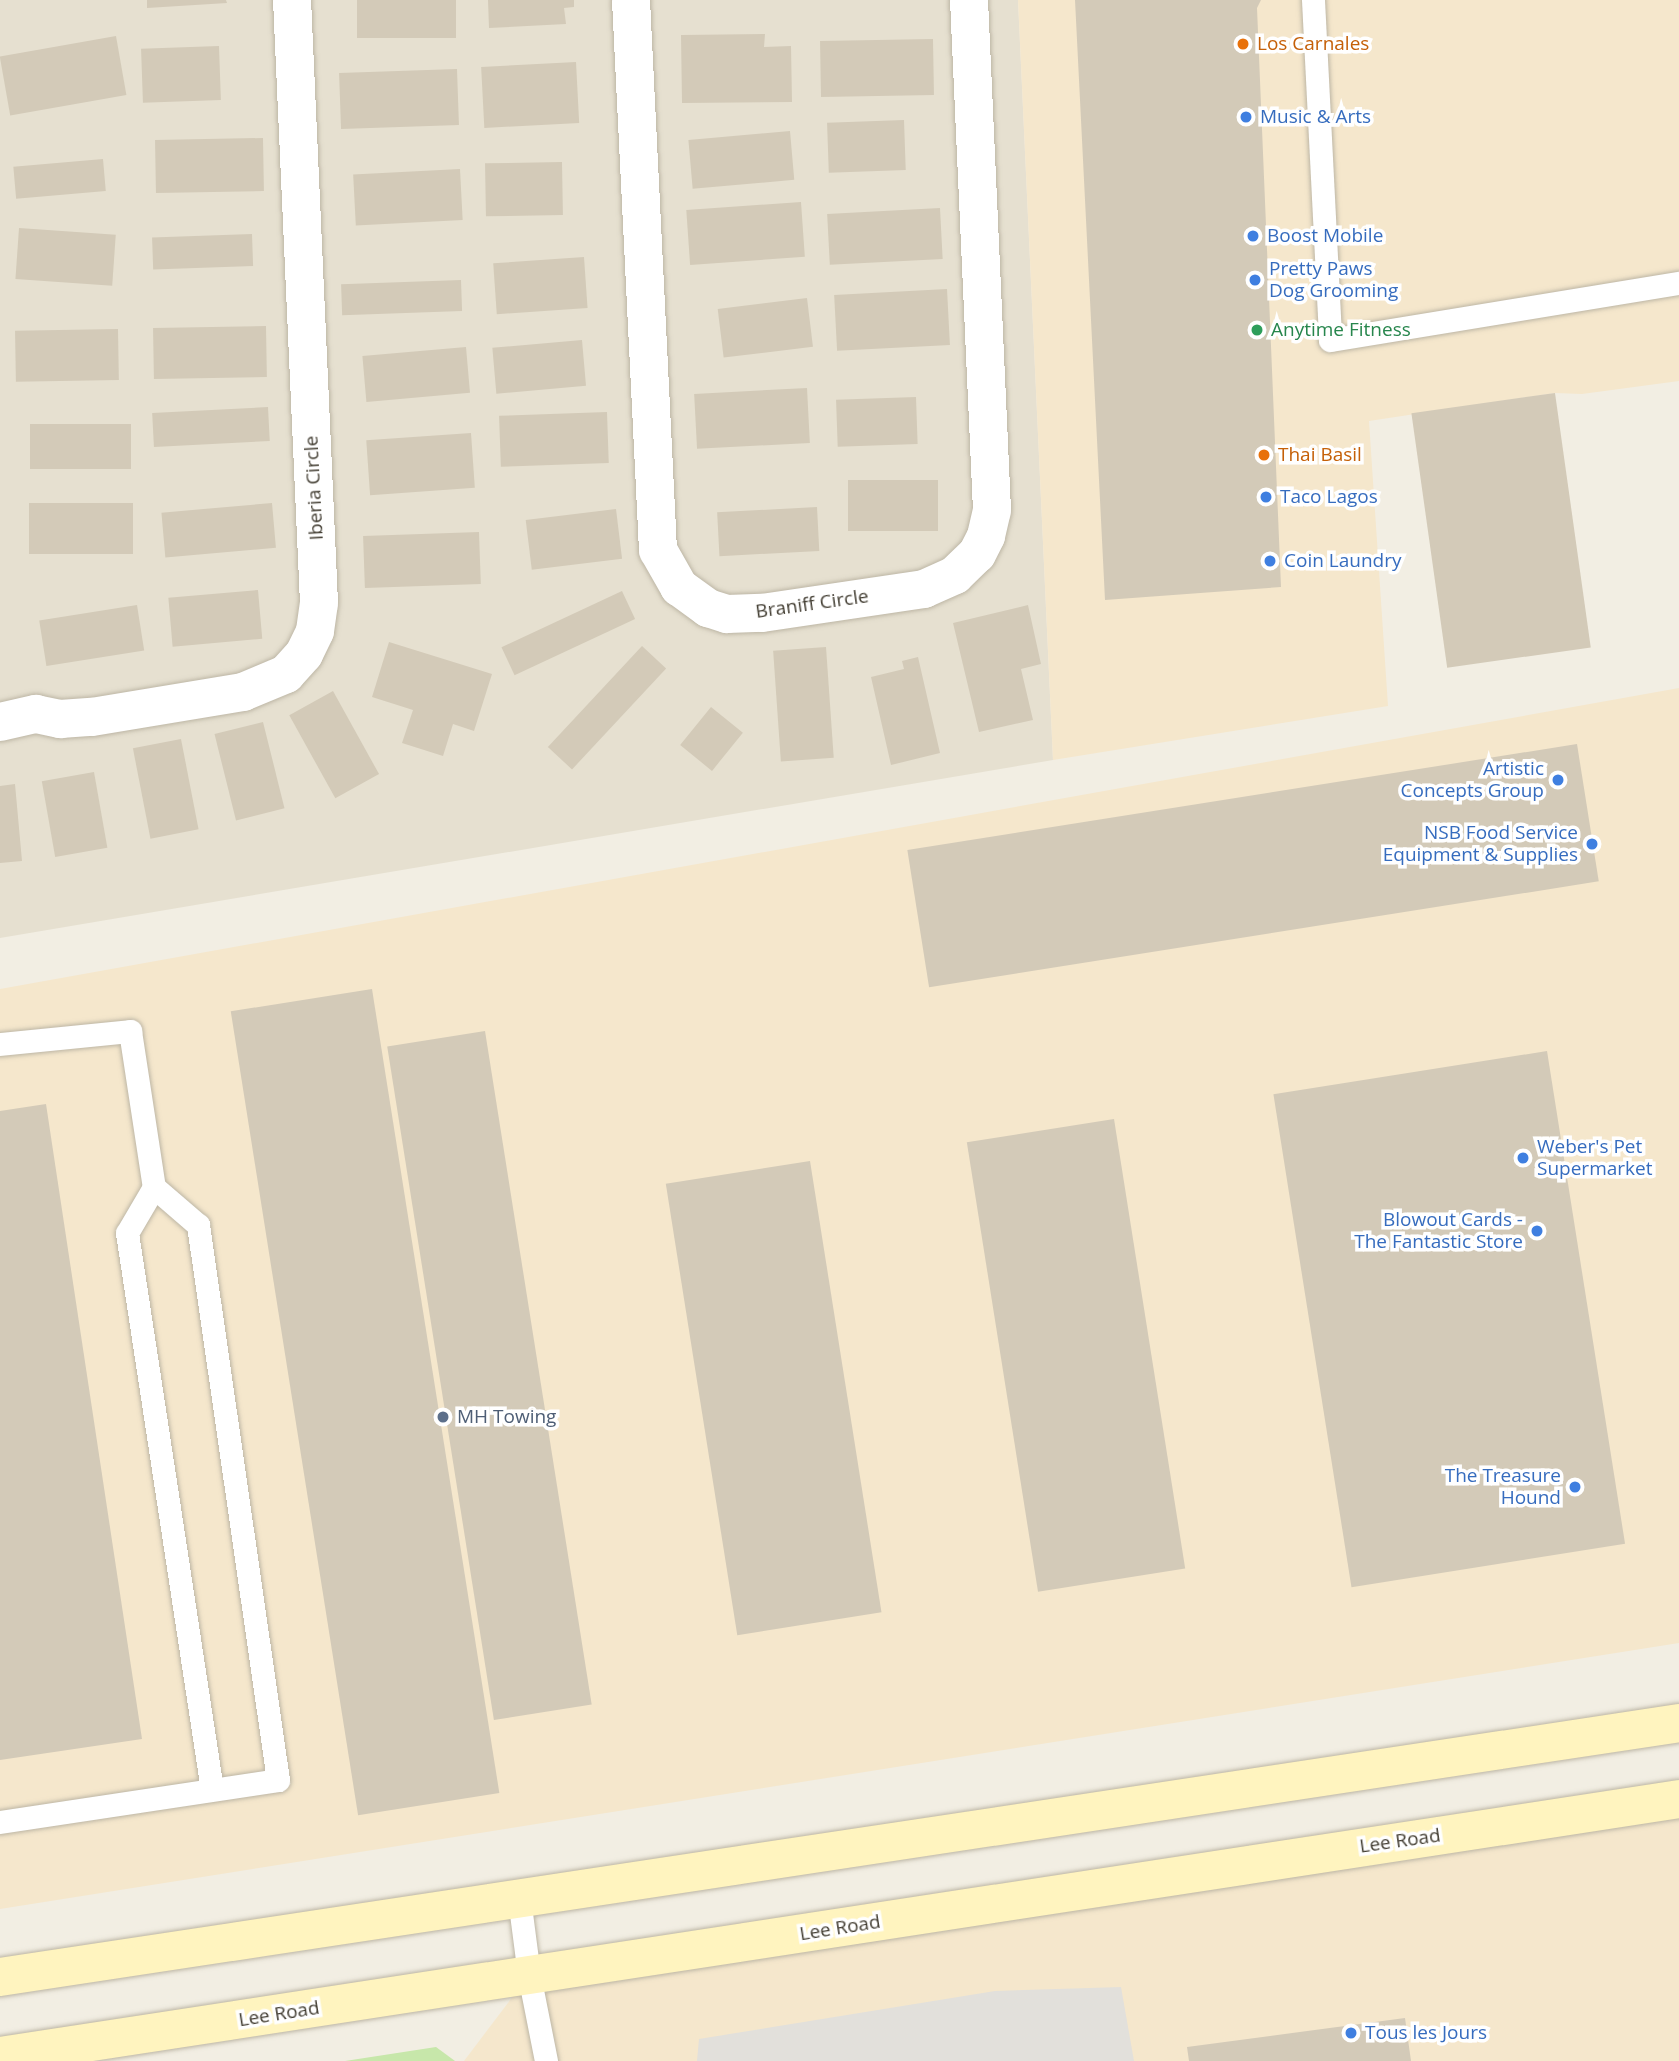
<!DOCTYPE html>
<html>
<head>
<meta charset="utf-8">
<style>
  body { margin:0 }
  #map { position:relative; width:1679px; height:2061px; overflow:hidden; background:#f2eee3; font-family:"Open Sans",sans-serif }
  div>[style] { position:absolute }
  .residential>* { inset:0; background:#e6e0d0 }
  .commercial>* { inset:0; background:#f5e7cc }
  .green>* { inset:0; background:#c7e7aa }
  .parking>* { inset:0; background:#e2e0db }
  .building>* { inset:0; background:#d3cab8; transform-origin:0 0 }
  .roads { filter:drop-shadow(0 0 2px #bdb6a5) drop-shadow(0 0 2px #bdb6a5) }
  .lane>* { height:23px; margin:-11.5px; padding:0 11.5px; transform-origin:11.5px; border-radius:11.5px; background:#fff }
  .street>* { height:38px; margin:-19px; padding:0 19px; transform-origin:19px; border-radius:19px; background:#fff }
  .secondary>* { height:38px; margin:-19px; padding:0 19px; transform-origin:19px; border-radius:19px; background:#fff4bf }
  .dots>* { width:19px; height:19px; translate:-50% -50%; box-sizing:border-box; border:4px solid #fff; border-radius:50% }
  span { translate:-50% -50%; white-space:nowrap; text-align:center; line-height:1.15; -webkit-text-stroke:7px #fff; paint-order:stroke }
  .food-label { font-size:19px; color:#c56008 }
  .left { translate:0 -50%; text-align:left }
  .shop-label { font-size:19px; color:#366cbe }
  .right { translate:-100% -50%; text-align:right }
  .leisure-label { font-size:19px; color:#27864d }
  .street-label { font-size:19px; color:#433e33 }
  .service-label { font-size:19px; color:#4e5e75 }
</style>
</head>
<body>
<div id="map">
  <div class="residential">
    <div style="clip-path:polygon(0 0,1018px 0,1053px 760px,0 938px)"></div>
  </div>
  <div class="commercial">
    <div style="clip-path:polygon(1018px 0,1679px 0,1679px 381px,1582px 394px,1555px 393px,1369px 421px,1388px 706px,1053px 760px)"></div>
    <div style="clip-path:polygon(1679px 688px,1679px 1643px,0 1909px,0 989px)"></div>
    <div style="clip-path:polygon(1679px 1800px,1679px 2061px,464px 2061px,529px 1975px)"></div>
  </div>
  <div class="green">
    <div style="clip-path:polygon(436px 2047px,455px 2061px,345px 2061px)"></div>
  </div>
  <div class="parking">
    <div style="clip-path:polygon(1121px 1987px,1134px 2061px,697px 2061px,699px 2039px,995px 1991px)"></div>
  </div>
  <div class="building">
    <div style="clip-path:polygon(147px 0,226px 0,227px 3px,147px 8px)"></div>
    <div style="left:357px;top:0;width:99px;height:38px"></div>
    <div style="clip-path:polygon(488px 0,574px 0,574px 7px,564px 8px,566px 24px,489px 28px)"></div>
    <div style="clip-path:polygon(1075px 0,1261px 0,1257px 8px,1281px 587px,1105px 600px)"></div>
    <div style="clip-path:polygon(765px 34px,764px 47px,791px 46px,792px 102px,682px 103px,681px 35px)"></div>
    <div style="left:116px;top:36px;width:60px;height:118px;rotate:80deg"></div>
    <div style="left:933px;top:39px;width:56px;height:113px;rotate:89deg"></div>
    <div style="left:219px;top:46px;width:54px;height:78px;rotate:88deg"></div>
    <div style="left:576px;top:62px;width:61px;height:95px;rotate:87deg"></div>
    <div style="left:457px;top:69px;width:56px;height:118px;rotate:88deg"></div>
    <div style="left:904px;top:120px;width:50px;height:77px;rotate:88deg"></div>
    <div style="left:790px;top:131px;width:49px;height:102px;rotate:85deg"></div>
    <div style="left:263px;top:138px;width:53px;height:108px;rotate:89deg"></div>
    <div style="left:103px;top:159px;width:32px;height:90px;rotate:85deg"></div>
    <div style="left:562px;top:162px;width:53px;height:77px;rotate:89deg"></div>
    <div style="left:460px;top:169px;width:51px;height:107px;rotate:87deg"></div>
    <div style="left:801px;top:202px;width:55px;height:115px;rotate:86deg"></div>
    <div style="left:940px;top:208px;width:51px;height:113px;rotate:87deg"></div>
    <div style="left:19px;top:228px;width:97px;height:51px;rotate:4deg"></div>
    <div style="left:252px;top:234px;width:32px;height:100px;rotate:88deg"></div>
    <div style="left:584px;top:257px;width:51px;height:91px;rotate:86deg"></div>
    <div style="left:461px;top:280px;width:31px;height:120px;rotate:88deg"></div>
    <div style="left:947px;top:289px;width:56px;height:113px;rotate:87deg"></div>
    <div style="left:807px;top:298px;width:49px;height:90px;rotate:83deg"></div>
    <div style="left:266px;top:326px;width:51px;height:113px;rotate:89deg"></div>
    <div style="left:118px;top:329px;width:51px;height:103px;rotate:89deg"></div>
    <div style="left:582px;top:340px;width:46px;height:90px;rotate:85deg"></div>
    <div style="left:466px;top:347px;width:46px;height:104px;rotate:85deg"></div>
    <div style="left:807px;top:388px;width:55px;height:113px;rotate:87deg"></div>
    <div style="left:1555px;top:393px;width:257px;height:145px;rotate:82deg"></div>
    <div style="left:916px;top:397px;width:47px;height:80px;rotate:88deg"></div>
    <div style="left:268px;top:407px;width:34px;height:116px;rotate:87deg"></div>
    <div style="left:607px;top:412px;width:51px;height:108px;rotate:88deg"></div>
    <div style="left:131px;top:424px;width:45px;height:101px;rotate:90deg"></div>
    <div style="left:471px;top:433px;width:55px;height:105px;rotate:86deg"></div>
    <div style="left:848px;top:480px;width:90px;height:51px"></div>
    <div style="left:29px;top:503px;width:104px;height:51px"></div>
    <div style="left:272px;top:503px;width:45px;height:111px;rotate:85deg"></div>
    <div style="left:817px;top:507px;width:44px;height:100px;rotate:87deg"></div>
    <div style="left:616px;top:509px;width:50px;height:91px;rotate:83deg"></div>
    <div style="left:479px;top:532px;width:52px;height:116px;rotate:88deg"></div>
    <div style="left:258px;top:590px;width:49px;height:90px;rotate:85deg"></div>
    <div style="left:622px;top:591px;width:31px;height:133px;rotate:65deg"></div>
    <div style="left:137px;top:605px;width:46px;height:99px;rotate:81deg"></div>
    <div style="clip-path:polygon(1028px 605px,1041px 664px,1021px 669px,1033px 720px,979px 732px,953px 623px)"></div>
    <div style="clip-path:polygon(389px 642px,492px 674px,474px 731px,453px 724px,443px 756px,402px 743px,413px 710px,372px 697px)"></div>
    <div style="left:642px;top:646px;width:33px;height:138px;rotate:43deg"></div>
    <div style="left:826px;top:647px;width:111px;height:53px;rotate:86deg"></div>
    <div style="clip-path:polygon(918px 657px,940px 753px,891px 765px,871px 677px,904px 669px,902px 661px)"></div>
    <div style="left:333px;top:691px;width:95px;height:50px;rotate:61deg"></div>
    <div style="left:711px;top:707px;width:41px;height:49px;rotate:39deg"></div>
    <div style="left:263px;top:722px;width:89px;height:50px;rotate:76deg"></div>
    <div style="left:181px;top:739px;width:92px;height:49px;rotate:79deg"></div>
    <div style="left:1577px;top:744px;width:139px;height:678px;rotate:81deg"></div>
    <div style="left:94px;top:772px;width:77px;height:53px;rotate:80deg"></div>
    <div style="clip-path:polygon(15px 784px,22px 861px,0 863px,0 786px)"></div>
    <div style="left:372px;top:989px;width:814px;height:143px;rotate:81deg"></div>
    <div style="left:485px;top:1031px;width:682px;height:99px;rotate:81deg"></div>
    <div style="left:1547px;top:1051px;width:499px;height:277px;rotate:81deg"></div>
    <div style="clip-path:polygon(46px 1104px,142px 1739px,0 1760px,0 1111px)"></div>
    <div style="left:1114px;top:1119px;width:455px;height:149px;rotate:81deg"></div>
    <div style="left:810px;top:1161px;width:457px;height:146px;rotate:81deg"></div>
    <div style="clip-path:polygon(1405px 2018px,1411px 2061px,1189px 2061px,1187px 2047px)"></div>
  </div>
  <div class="roads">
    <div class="lane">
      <div style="left:1313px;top:0;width:340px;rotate:87.1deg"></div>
      <div style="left:1330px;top:340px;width:354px;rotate:-9.3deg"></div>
      <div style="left:0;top:1044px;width:131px;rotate:-5.7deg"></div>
      <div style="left:130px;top:1031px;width:158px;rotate:81.3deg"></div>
      <div style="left:154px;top:1187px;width:53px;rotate:120.4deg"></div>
      <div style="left:127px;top:1233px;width:563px;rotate:81.32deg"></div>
      <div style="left:0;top:1822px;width:281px;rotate:-8.6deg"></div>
      <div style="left:278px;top:1780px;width:561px;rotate:-98.2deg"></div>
      <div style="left:198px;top:1225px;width:58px;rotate:-139.2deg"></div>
      <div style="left:519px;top:1898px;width:78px;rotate:82.6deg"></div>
      <div style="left:529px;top:1975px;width:88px;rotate:78.8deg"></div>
    </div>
    <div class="street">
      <div style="left:631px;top:0;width:551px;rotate:87.19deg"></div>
      <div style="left:658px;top:550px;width:43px;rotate:60.4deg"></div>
      <div style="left:679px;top:587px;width:36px;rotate:36deg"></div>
      <div style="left:708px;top:608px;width:20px;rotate:18deg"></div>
      <div style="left:727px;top:614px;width:35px;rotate:-2deg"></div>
      <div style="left:762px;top:613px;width:164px;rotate:-8.4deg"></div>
      <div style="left:924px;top:589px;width:34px;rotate:-24deg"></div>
      <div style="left:955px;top:575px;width:30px;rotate:-44deg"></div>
      <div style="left:977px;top:554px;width:20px;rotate:-63deg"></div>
      <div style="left:986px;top:536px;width:27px;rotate:-77deg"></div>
      <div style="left:992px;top:510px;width:511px;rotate:-92.58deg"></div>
      <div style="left:0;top:722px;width:37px;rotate:-13deg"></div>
      <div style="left:36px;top:714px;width:25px;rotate:12deg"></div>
      <div style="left:60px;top:719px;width:32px;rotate:-4deg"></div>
      <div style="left:92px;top:717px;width:153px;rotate:-9.4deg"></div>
      <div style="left:243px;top:692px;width:47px;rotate:-22.7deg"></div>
      <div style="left:286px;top:674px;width:27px;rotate:-48deg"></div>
      <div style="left:304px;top:654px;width:25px;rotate:-64deg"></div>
      <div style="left:315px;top:631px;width:28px;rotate:-82deg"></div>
      <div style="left:319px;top:603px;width:604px;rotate:-92.56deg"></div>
    </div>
    <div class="secondary">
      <div style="left:0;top:1977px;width:1698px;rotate:-8.6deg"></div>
      <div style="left:0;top:2056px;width:1699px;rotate:-8.7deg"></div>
    </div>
  </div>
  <div class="dots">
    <div style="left:1243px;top:44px;background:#e8710a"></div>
    <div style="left:1246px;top:117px;background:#3f7fe0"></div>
    <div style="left:1253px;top:236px;background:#3f7fe0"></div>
    <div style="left:1255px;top:280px;background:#3f7fe0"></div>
    <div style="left:1257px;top:330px;background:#2e9e5b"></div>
    <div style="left:1264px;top:455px;background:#e8710a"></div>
    <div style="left:1266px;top:497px;background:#3f7fe0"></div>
    <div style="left:1270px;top:561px;background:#3f7fe0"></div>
    <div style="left:1558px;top:780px;background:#3f7fe0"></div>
    <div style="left:1592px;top:844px;background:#3f7fe0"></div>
    <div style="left:1523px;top:1158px;background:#3f7fe0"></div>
    <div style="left:1537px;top:1231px;background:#3f7fe0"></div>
    <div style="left:443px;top:1417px;background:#5c6f8a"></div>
    <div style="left:1575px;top:1487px;background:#3f7fe0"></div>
    <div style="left:1351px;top:2033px;background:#3f7fe0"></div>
  </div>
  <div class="food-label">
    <span class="left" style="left:1257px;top:44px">Los Carnales</span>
    <span class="left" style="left:1278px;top:455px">Thai Basil</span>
  </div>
  <div class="shop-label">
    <span class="left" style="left:1260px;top:117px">Music &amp; Arts</span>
    <span class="left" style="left:1267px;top:236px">Boost Mobile</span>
    <span class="left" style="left:1269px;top:280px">Pretty Paws<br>Dog Grooming</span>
    <span class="left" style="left:1280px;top:497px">Taco Lagos</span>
    <span class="left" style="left:1284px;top:561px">Coin Laundry</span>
    <span class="right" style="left:1544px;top:780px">Artistic<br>Concepts Group</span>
    <span class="right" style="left:1578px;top:844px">NSB Food Service<br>Equipment &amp; Supplies</span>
    <span class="left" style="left:1537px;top:1158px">Weber's Pet<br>Supermarket</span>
    <span class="right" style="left:1523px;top:1231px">Blowout Cards -<br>The Fantastic Store</span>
    <span class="right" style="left:1561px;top:1487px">The Treasure<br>Hound</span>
    <span class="left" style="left:1365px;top:2033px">Tous les Jours</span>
  </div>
  <div class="leisure-label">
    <span class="left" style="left:1271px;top:330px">Anytime Fitness</span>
  </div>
  <div class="street-label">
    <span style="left:314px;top:488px;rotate:-93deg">Iberia Circle</span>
    <span style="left:812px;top:604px;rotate:-8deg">Braniff Circle</span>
    <span style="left:1400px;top:1841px;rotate:-8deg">Lee Road</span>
    <span style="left:840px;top:1928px;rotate:-9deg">Lee Road</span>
    <span style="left:279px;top:2014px;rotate:-9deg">Lee Road</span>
  </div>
  <div class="service-label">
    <span class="left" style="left:457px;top:1417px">MH Towing</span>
  </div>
</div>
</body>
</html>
